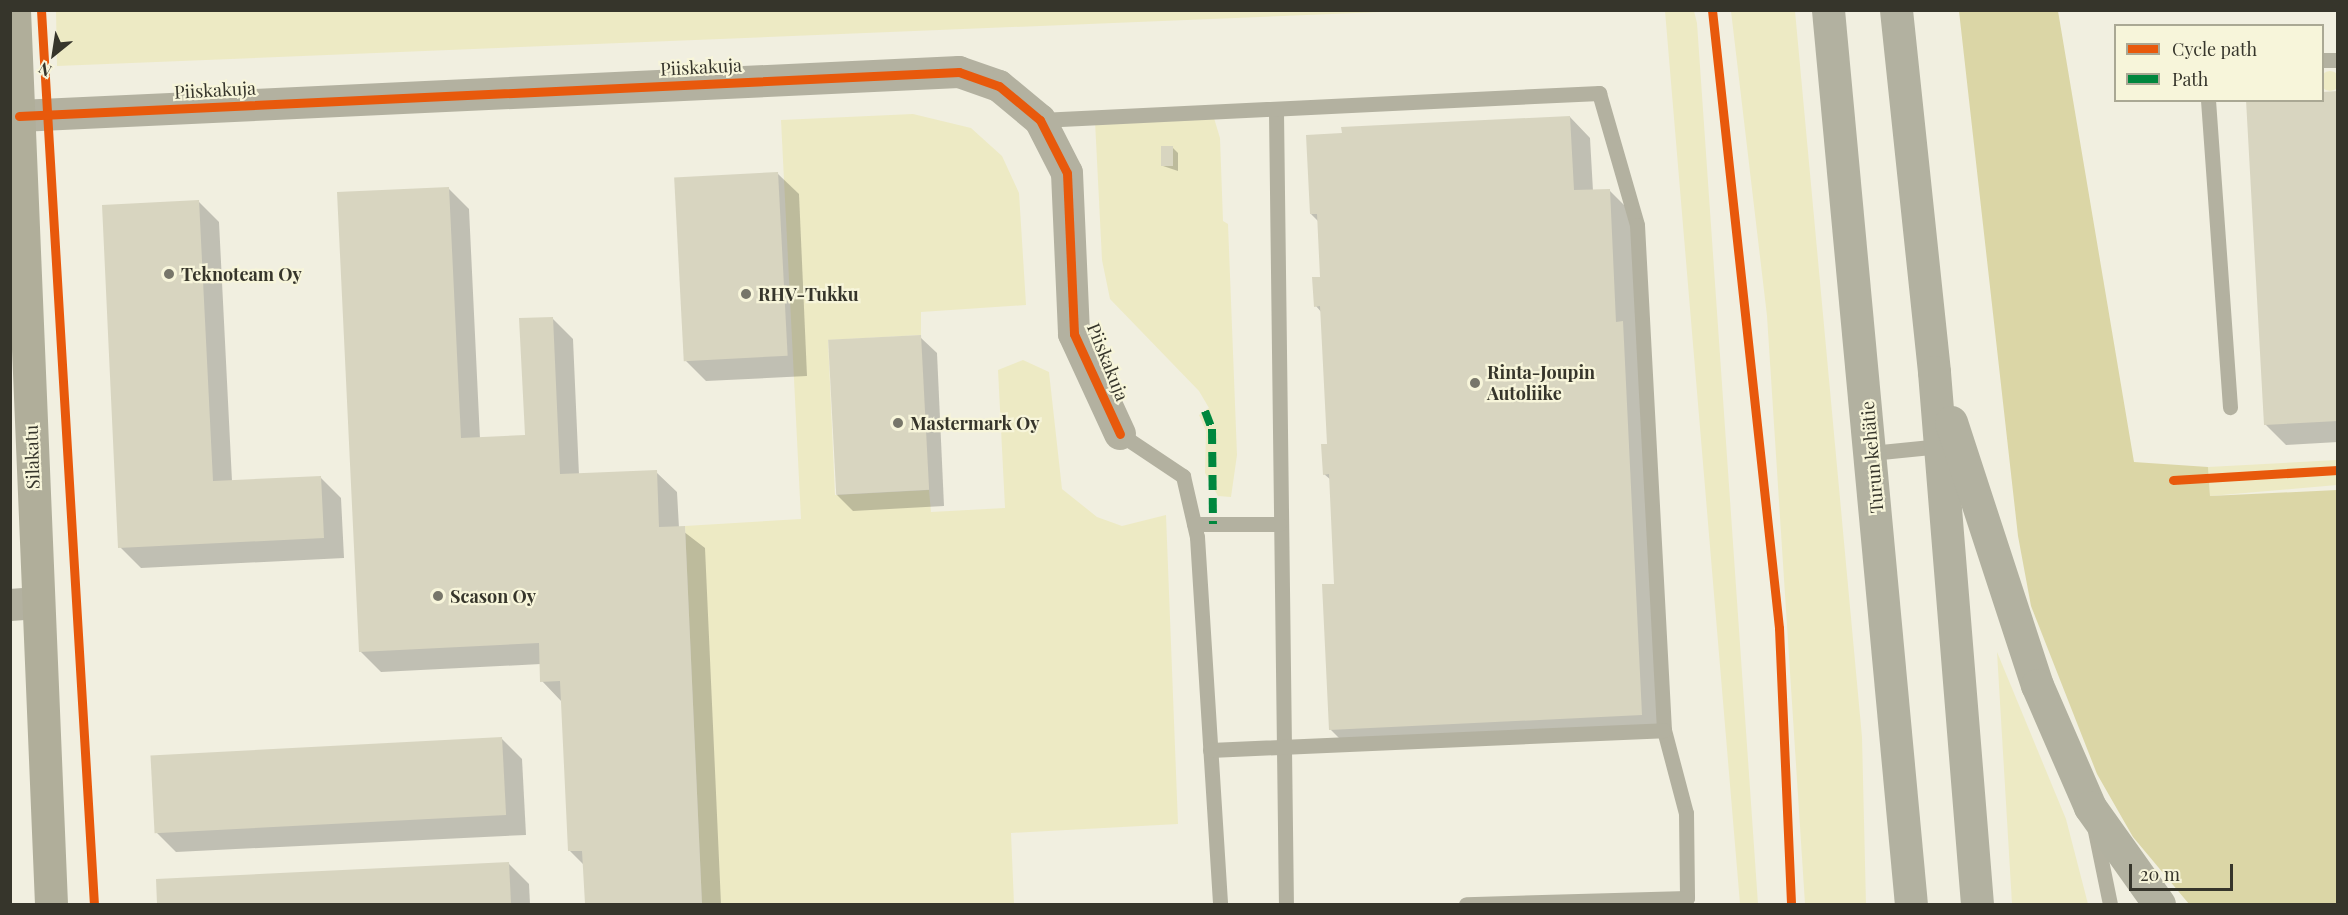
<!DOCTYPE html>
<html>
<head>
<meta charset="utf-8">
<style>
  body { margin:0 }
  #map { position:relative; width:2348px; height:915px; overflow:hidden; background:#f1efe0; font-family:"Playfair Display",serif }
  div>[style] { position:absolute }
  .green>* { inset:0; background:#edeac4 }
  .round { border-radius:50% }
  .forest>* { inset:0; background:#dbd6a6 }
  .shadow>* { inset:0; background:#0003 }
  .building>* { inset:0; background:#d8d5c0; transform-origin:0 0 }
  .lane>* { height:15px; margin:-7.5px; padding:0 7.5px; transform-origin:7.5px; border-radius:7.5px; background:#b3b1a0 }
  .street>* { height:32px; margin:-16px; padding:0 16px; transform-origin:16px; border-radius:16px; background:#b3b1a0 }
  .secondary>* { height:33px; margin:-16.5px; padding:0 16.5px; transform-origin:16.5px; border-radius:16.5px; background:#b0ae9a }
  .highway>* { height:33px; margin:-16.5px; padding:0 16.5px; transform-origin:16.5px; border-radius:16.5px; background:#b2b1a0 }
  .quiet>* { height:8px; margin-top:-4px; transform-origin:0; background:repeating-linear-gradient(90deg,#00873e 0 15px,transparent 0 23px) }
  .cycleway>* { height:9px; margin:-4.5px; padding:0 4.5px; transform-origin:4.5px; border-radius:4.5px; background:#e8590c }
  .dots>* { width:16px; height:16px; translate:-50% -50%; box-sizing:border-box; border:3px solid #f7f5da; border-radius:50% }
  span { translate:-50% -50%; white-space:nowrap; text-align:center; line-height:1.15; -webkit-text-stroke:4.5px #f7f5da; paint-order:stroke }
  .street-label { font-size:18px; color:#36352b }
  .poi-label { font-size:18px; color:#36352b; font-weight:700 }
  .left { translate:0 -50%; text-align:left }
  .frame { position:absolute; inset:0; border:12px solid #36352b; pointer-events:none }
  .legend { position:absolute; left:2114px; top:24px; width:210px; height:78px; box-sizing:border-box; background:#f7f5da; border:2px solid #aaa894; margin:0; padding:8px 10px; list-style:none; font-size:18px; color:#36352b }
  .legend li { display:flex; align-items:center; gap:12px; height:30px }
  .legend b { width:30px; border:2px solid #aaa894 }
  .north { position:absolute; left:24px; top:24px; width:60px; height:60px; -webkit-text-stroke:4px #f7f5da; paint-order:stroke; rotate:210deg; font-size:16px; font-weight:700; line-height:24px; text-align:center; color:#36352b }
  .north::after { content:''; display:block; margin:auto; width:21px; height:27px; background:#36352b; clip-path:polygon(50% 0,100% 100%,50% 72%,0 100%) }
  .scale { position:absolute; left:2129px; top:864px; width:104px; height:27px; box-sizing:border-box; border:3px solid #36352b; border-top:0; padding-left:8px; font-size:18px; line-height:21px; white-space:nowrap; color:#36352b; -webkit-text-stroke:4px #f7f5da; paint-order:stroke }
</style>
</head>
<body>
<div id="map">
  <div class="green">
    <div style="clip-path:polygon(56px 11px,56px 10px,1406px 11px,57px 66px)"></div>
    <div style="clip-path:polygon(1665px 11px,1694px 11px,1697px 23px,1758px 904px,1740px 904px)"></div>
    <div style="clip-path:polygon(1731px 11px,1795px 11px,1862px 737px,1866px 904px,1805px 904px,1767px 316px)"></div>
    <div class="round" style="left:2320px;top:71px;width:20px;height:20px"></div>
    <div style="clip-path:polygon(913px 114px,971px 128px,1002px 156px,1019px 193px,1026px 305px,921px 312px,921px 335px,828px 340px,835px 495px,929px 490px,931px 512px,1005px 508px,998px 370px,1023px 360px,1049px 372px,1062px 489px,1097px 517px,1122px 526px,1166px 515px,1178px 824px,1011px 833px,1014px 904px,702px 904px,685px 526px,801px 519px,781px 120px)"></div>
    <div style="clip-path:polygon(1214px 118px,1220px 138px,1223px 221px,1228px 224px,1237px 455px,1231px 497px,1218px 496px,1205px 473px,1206px 431px,1199px 415px,1209px 408px,1199px 391px,1110px 299px,1102px 260px,1095px 121px)"></div>
    <div style="clip-path:polygon(2337px 460px,2337px 485px,2210px 496px,2208px 467px)"></div>
    <div style="clip-path:polygon(1997px 652px,2066px 819px,2088px 904px,2012px 904px)"></div>
  </div>
  <div class="forest">
    <div style="clip-path:polygon(1959px 11px,2058px 11px,2134px 462px,2208px 467px,2210px 496px,2337px 490px,2337px 904px,2189px 904px,2133px 837px,2097px 774px,2031px 606px,2018px 536px)"></div>
  </div>
  <div class="shadow">
    <div style="clip-path:polygon(2338px 92px,2338px 442px,2286px 445px,2265px 424px,2322px 100px)"></div>
    <div style="clip-path:polygon(1570px 117px,1590px 138px,1593px 191px,1609px 190px,1630px 211px,1662px 735px,1351px 750px,1330px 729px,1336px 585px,1331px 480px,1324px 474px,1329px 446px,1322px 313px,1316px 306px,1321px 278px,1318px 221px,1311px 214px)"></div>
    <div style="clip-path:polygon(1173px 148px,1178px 153px,1178px 171px,1163px 166px)"></div>
    <div style="clip-path:polygon(778px 174px,799px 194px,807px 376px,706px 381px,685px 360px)"></div>
    <div style="clip-path:polygon(449px 189px,469px 209px,480px 439px,526px 437px,552px 318px,573px 339px,579px 475px,656px 472px,677px 492px,679px 528px,705px 548px,721px 904px,586px 904px,584px 865px,569px 850px,562px 702px,542px 681px,541px 664px,381px 672px,360px 651px)"></div>
    <div style="clip-path:polygon(198px 201px,219px 222px,232px 481px,320px 477px,341px 498px,344px 558px,141px 568px,120px 547px)"></div>
    <div style="clip-path:polygon(920px 337px,937px 353px,944px 506px,853px 511px,837px 495px)"></div>
    <div style="clip-path:polygon(502px 739px,522px 759px,526px 835px,176px 852px,155px 831px)"></div>
    <div style="clip-path:polygon(508px 863px,529px 884px,530px 904px,158px 904px,157px 880px)"></div>
  </div>
  <div class="building">
    <div style="clip-path:polygon(2338px 91px,2338px 421px,2264px 425px,2246px 100px,2322px 100px,2322px 92px)"></div>
    <div style="clip-path:polygon(1570px 116px,1574px 190px,1610px 189px,1616px 322px,1623px 321px,1642px 715px,1329px 730px,1322px 584px,1334px 584px,1329px 474px,1323px 475px,1321px 444px,1327px 444px,1320px 306px,1314px 307px,1312px 277px,1320px 277px,1317px 214px,1310px 214px,1306px 135px,1342px 133px,1341px 127px)"></div>
    <div style="left:1161px;top:146px;width:12px;height:20px"></div>
    <div style="left:778px;top:172px;width:184px;height:104px;rotate:87deg"></div>
    <div style="clip-path:polygon(449px 187px,461px 438px,525px 435px,519px 318px,553px 317px,560px 474px,657px 470px,659px 527px,685px 526px,702px 904px,585px 904px,582px 851px,568px 851px,560px 681px,540px 682px,539px 643px,359px 652px,337px 192px)"></div>
    <div style="clip-path:polygon(199px 200px,213px 481px,321px 476px,324px 538px,118px 548px,102px 205px)"></div>
    <div style="left:921px;top:335px;width:155px;height:93px;rotate:87deg"></div>
    <div style="left:502px;top:737px;width:78px;height:352px;rotate:87deg"></div>
    <div style="clip-path:polygon(509px 862px,511px 904px,157px 904px,156px 879px)"></div>
  </div>
  <div class="lane">
    <div style="left:2322px;top:60px;width:16px"></div>
    <div style="left:2208px;top:100px;width:308px;rotate:85.9deg"></div>
    <div style="left:1276px;top:112px;width:792px;rotate:89.28deg"></div>
    <div style="left:1040px;top:120px;width:560px;rotate:-2.77deg"></div>
    <div style="left:1599px;top:93px;width:137px;rotate:73.9deg"></div>
    <div style="left:1637px;top:225px;width:506px;rotate:86.94deg"></div>
    <div style="left:1664px;top:730px;width:86px;rotate:75.2deg"></div>
    <div style="left:1686px;top:813px;width:85px;rotate:89.3deg"></div>
    <div style="left:1687px;top:898px;width:221px;rotate:178.4deg"></div>
    <div style="left:1120px;top:434px;width:76px;rotate:33.7deg"></div>
    <div style="left:1183px;top:476px;width:63px;rotate:77.1deg"></div>
    <div style="left:1197px;top:537px;width:368px;rotate:86.4deg"></div>
    <div style="left:1871px;top:453px;width:70px;rotate:-5.7deg"></div>
    <div style="left:1194px;top:524px;width:85px"></div>
    <div style="left:1210px;top:750px;width:454px;rotate:-2.5deg"></div>
    <div style="left:2095px;top:831px;width:75px;rotate:78.4deg"></div>
  </div>
  <div class="street">
    <div style="left:19px;top:116px;width:941px;rotate:-2.68deg"></div>
    <div style="left:959px;top:72px;width:42px;rotate:19.3deg"></div>
    <div style="left:999px;top:86px;width:53px;rotate:39.7deg"></div>
    <div style="left:1040px;top:120px;width:59px;rotate:63deg"></div>
    <div style="left:1067px;top:173px;width:161px;rotate:87.5deg"></div>
    <div style="left:1074px;top:334px;width:110px;rotate:65.3deg"></div>
    <div style="left:10px;top:605px;width:28px;rotate:-4deg"></div>
  </div>
  <div class="secondary">
    <div style="left:14px;top:10px;width:895px;rotate:87.63deg"></div>
  </div>
  <div class="highway">
    <div style="left:1828px;top:10px;width:898px;rotate:84.7deg"></div>
    <div style="left:1896px;top:10px;width:364px;rotate:84deg"></div>
    <div style="left:1934px;top:372px;width:534px;rotate:85.38deg"></div>
    <div style="left:1951px;top:422px;width:277px;rotate:71.9deg"></div>
    <div style="left:2037px;top:685px;width:133px;rotate:66.5deg"></div>
    <div style="left:2090px;top:807px;width:119px;rotate:54.6deg"></div>
  </div>
  <div class="quiet">
    <div style="left:1205px;top:411px;width:19px;rotate:69deg"></div>
    <div style="left:1212px;top:429px;width:95px;rotate:89.4deg"></div>
  </div>
  <div class="cycleway">
    <div style="left:41px;top:10px;width:896px;rotate:86.61deg"></div>
    <div style="left:1712px;top:10px;width:622px;rotate:83.81deg"></div>
    <div style="left:1779px;top:628px;width:276px;rotate:87.5deg"></div>
    <div style="left:19px;top:116px;width:941px;rotate:-2.68deg"></div>
    <div style="left:959px;top:72px;width:42px;rotate:19.3deg"></div>
    <div style="left:999px;top:86px;width:53px;rotate:39.7deg"></div>
    <div style="left:1040px;top:120px;width:59px;rotate:63deg"></div>
    <div style="left:1067px;top:173px;width:161px;rotate:87.5deg"></div>
    <div style="left:1074px;top:334px;width:110px;rotate:65.3deg"></div>
    <div style="left:2173px;top:480px;width:165px;rotate:-3.5deg"></div>
  </div>
  <div class="dots">
    <div style="left:169px;top:274px;background:#77766a"></div>
    <div style="left:746px;top:294px;background:#77766a"></div>
    <div style="left:1475px;top:383px;background:#77766a"></div>
    <div style="left:898px;top:423px;background:#77766a"></div>
    <div style="left:438px;top:596px;background:#77766a"></div>
  </div>
  <div class="street-label">
    <span style="left:701px;top:67px;rotate:-3deg">Piiskakuja</span>
    <span style="left:215px;top:90px;rotate:-3deg">Piiskakuja</span>
    <span style="left:1108px;top:362px;rotate:68deg">Piiskakuja</span>
    <span style="left:32px;top:457px;rotate:-92deg">Silakatu</span>
    <span style="left:1872px;top:457px;rotate:-95deg">Turun kehätie</span>
  </div>
  <div class="poi-label">
    <span class="left" style="left:181px;top:274px">Teknoteam Oy</span>
    <span class="left" style="left:758px;top:294px">RHV-Tukku</span>
    <span class="left" style="left:1487px;top:383px">Rinta-Joupin<br>Autoliike</span>
    <span class="left" style="left:910px;top:423px">Mastermark Oy</span>
    <span class="left" style="left:450px;top:596px">Scason Oy</span>
  </div>
  <div class="frame"></div>
  <ul class="legend">
  <li><b style="height:8px;background:#e8590c"></b>Cycle path</li>
  <li><b style="height:8px;background:#00873e"></b>Path</li>
  </ul>
  <div class="north">N</div>
  <div class="scale">20 m</div>
</div>
</body>
</html>
